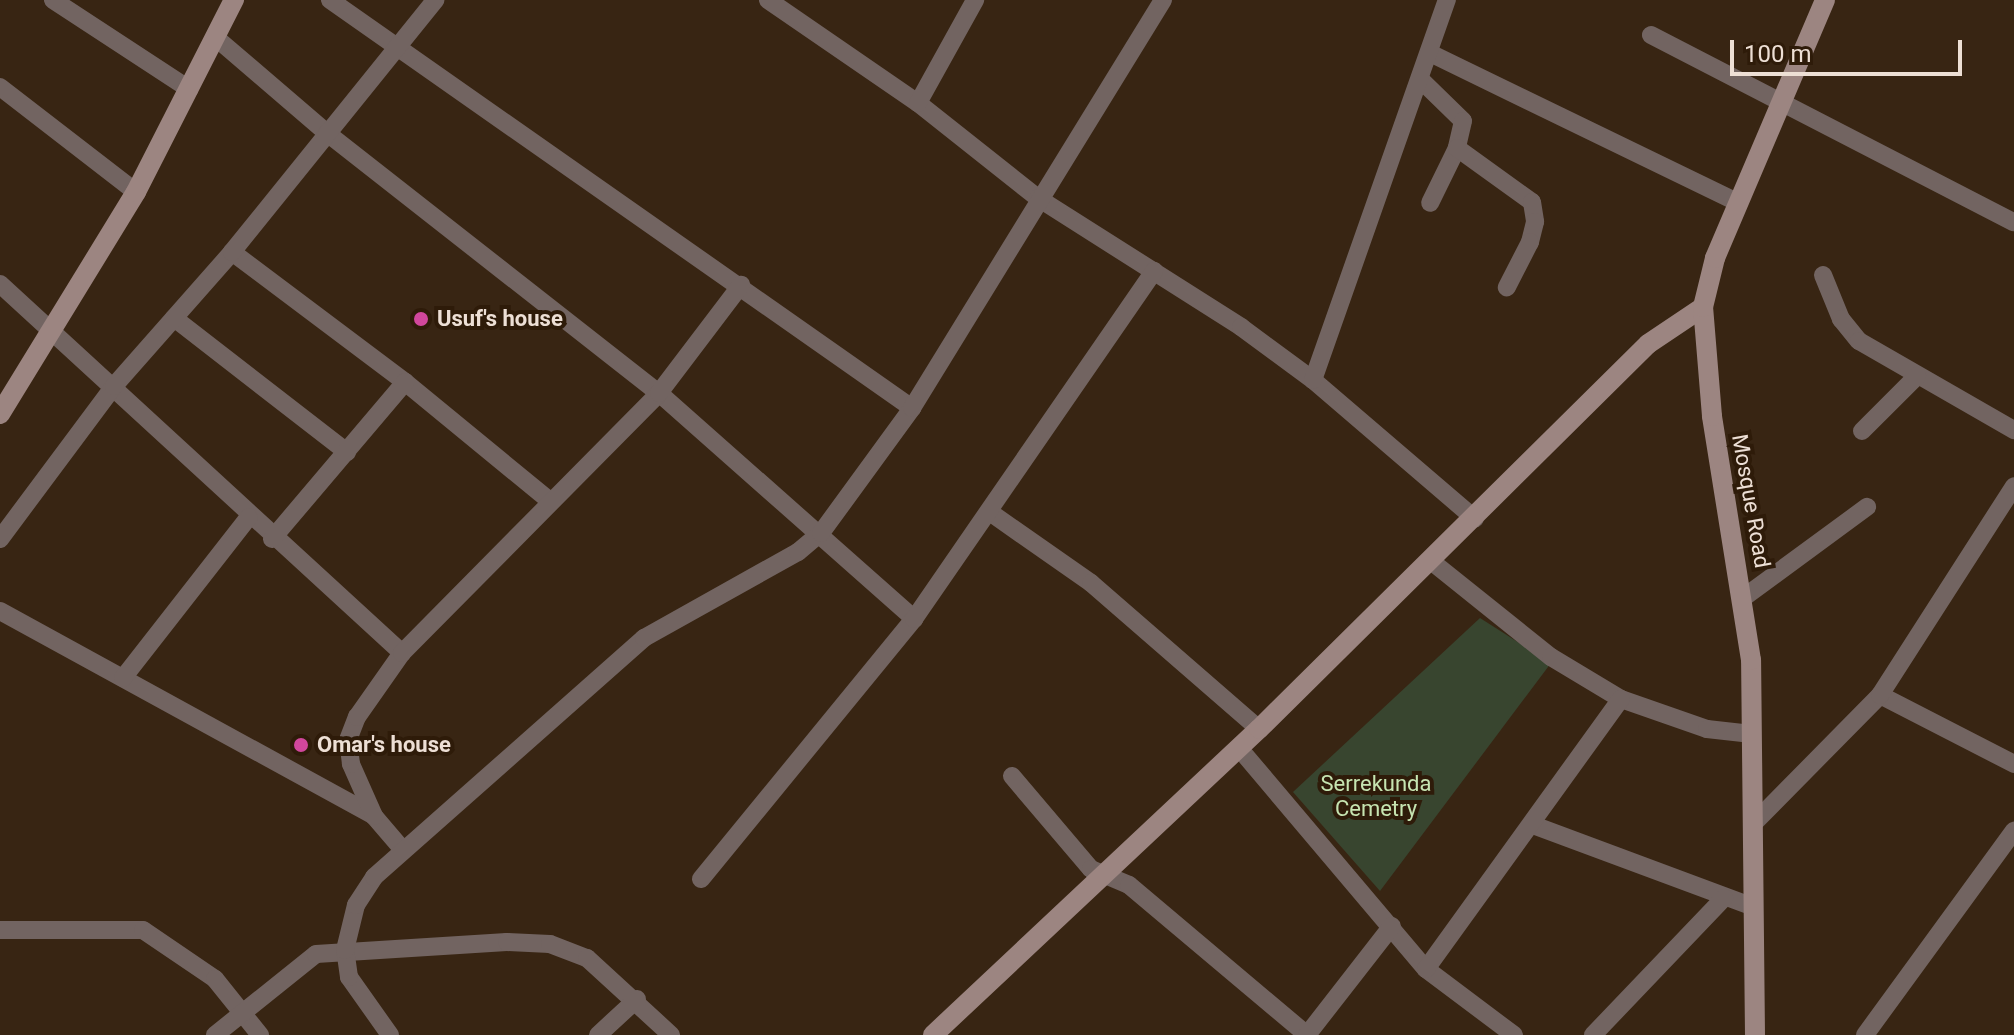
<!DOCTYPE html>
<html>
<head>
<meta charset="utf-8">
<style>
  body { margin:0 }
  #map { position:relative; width:2014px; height:1035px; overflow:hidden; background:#382513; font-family:Roboto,sans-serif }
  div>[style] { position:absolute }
  .green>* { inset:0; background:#38452f }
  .street>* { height:18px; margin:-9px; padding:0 9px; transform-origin:9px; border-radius:9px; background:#726461 }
  .secondary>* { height:20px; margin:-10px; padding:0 10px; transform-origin:10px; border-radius:10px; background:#9c8581 }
  .dots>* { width:22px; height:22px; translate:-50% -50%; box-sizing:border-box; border:4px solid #2e1b09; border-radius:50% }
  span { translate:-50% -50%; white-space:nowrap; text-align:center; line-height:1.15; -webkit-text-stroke:8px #2e1b09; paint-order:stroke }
  .poi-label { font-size:22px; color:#eddfd5; font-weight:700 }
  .left { translate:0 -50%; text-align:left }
  .street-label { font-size:22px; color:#eddfd5 }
  .park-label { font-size:22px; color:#c6e4b1 }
  .scale { position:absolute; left:1730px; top:40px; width:232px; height:36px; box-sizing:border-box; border:4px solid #eddfd5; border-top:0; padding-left:10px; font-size:24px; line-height:28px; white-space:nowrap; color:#eddfd5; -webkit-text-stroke:6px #2e1b09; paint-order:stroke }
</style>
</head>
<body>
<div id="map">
  <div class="green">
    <div style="clip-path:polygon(1480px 618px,1551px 663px,1380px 891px,1293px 792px)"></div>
  </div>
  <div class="street">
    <div style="left:53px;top:0;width:163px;rotate:33.2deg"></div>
    <div style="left:330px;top:0;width:711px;rotate:35.03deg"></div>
    <div style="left:768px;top:0;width:182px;rotate:34.5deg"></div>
    <div style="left:918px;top:103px;width:153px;rotate:38.4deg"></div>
    <div style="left:1038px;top:198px;width:241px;rotate:32.4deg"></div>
    <div style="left:1241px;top:327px;width:89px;rotate:36.4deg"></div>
    <div style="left:1313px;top:380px;width:213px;rotate:40.6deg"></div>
    <div style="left:1651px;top:35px;width:408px;rotate:27.3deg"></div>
    <div style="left:215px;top:37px;width:148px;rotate:40.6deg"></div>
    <div style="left:327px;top:133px;width:422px;rotate:38.1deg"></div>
    <div style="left:659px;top:393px;width:341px;rotate:41.5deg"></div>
    <div style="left:1432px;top:54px;width:341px;rotate:25.9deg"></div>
    <div style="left:1422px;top:81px;width:57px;rotate:44.3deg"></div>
    <div style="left:1463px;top:121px;width:28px;rotate:103deg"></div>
    <div style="left:1457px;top:148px;width:61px;rotate:116.1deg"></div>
    <div style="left:0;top:87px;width:172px;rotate:37.7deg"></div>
    <div style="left:918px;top:103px;width:118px;rotate:-61deg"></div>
    <div style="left:1457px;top:148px;width:92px;rotate:35.8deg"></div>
    <div style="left:1532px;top:202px;width:20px;rotate:81deg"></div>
    <div style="left:1535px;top:222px;width:21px;rotate:104deg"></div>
    <div style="left:1530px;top:242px;width:51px;rotate:117.1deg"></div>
    <div style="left:232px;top:252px;width:216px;rotate:36.9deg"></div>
    <div style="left:405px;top:382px;width:188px;rotate:39.4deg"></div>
    <div style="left:1823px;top:275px;width:48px;rotate:67.8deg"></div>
    <div style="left:1841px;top:319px;width:28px;rotate:51deg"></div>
    <div style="left:1859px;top:341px;width:179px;rotate:29.9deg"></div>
    <div style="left:0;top:284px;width:546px;rotate:42.55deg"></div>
    <div style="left:174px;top:318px;width:219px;rotate:37.8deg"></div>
    <div style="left:1313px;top:380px;width:403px;rotate:-70.6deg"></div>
    <div style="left:1862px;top:431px;width:78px;rotate:-45deg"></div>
    <div style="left:991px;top:513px;width:122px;rotate:35deg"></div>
    <div style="left:1091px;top:583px;width:223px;rotate:41deg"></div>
    <div style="left:0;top:539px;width:191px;rotate:-53.3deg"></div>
    <div style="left:114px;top:386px;width:179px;rotate:-48.6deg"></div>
    <div style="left:232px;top:252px;width:324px;rotate:-51.1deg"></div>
    <div style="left:272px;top:539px;width:206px;rotate:-49.7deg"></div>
    <div style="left:1431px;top:561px;width:154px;rotate:38.7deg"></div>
    <div style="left:1551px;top:657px;width:82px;rotate:31deg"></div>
    <div style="left:1621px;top:699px;width:91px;rotate:19.2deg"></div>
    <div style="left:1707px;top:729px;width:45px;rotate:6.3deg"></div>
    <div style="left:1743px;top:598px;width:154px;rotate:-36.3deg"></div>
    <div style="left:0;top:611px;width:426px;rotate:28.7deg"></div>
    <div style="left:123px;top:678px;width:204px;rotate:-52deg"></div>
    <div style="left:1880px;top:695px;width:151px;rotate:27.2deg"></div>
    <div style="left:1239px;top:748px;width:289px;rotate:49.8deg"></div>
    <div style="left:1426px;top:969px;width:110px;rotate:36.9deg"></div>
    <div style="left:1012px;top:776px;width:122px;rotate:49.7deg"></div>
    <div style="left:1091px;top:869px;width:41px;rotate:22.8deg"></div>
    <div style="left:1129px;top:885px;width:233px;rotate:40.1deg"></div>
    <div style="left:1753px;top:824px;width:181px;rotate:-45.4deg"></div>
    <div style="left:1880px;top:695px;width:248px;rotate:-57.3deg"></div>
    <div style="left:1533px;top:825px;width:235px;rotate:20.4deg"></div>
    <div style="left:403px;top:850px;width:45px;rotate:-130.5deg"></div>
    <div style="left:374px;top:816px;width:57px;rotate:-113.9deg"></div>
    <div style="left:351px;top:764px;width:24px;rotate:-97deg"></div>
    <div style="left:348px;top:740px;width:25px;rotate:-69deg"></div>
    <div style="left:357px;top:717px;width:78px;rotate:-54.9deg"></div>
    <div style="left:402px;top:653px;width:366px;rotate:-45.3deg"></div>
    <div style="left:659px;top:393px;width:136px;rotate:-52.8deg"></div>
    <div style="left:701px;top:879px;width:336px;rotate:-50.7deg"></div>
    <div style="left:914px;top:619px;width:423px;rotate:-55.4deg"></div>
    <div style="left:0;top:930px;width:143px"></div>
    <div style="left:143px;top:930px;width:87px;rotate:34.2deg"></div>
    <div style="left:215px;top:979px;width:72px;rotate:51.2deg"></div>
    <div style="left:1426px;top:969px;width:333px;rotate:-54.2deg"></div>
    <div style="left:215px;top:1035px;width:129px;rotate:-38.7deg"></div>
    <div style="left:316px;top:954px;width:191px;rotate:-3.6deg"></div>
    <div style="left:507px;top:942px;width:43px;rotate:2.7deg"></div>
    <div style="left:550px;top:944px;width:40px;rotate:21deg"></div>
    <div style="left:587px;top:958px;width:114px;rotate:42.5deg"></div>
    <div style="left:390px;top:1035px;width:71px;rotate:-125.3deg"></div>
    <div style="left:349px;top:977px;width:27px;rotate:-98deg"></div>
    <div style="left:345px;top:950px;width:46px;rotate:-76.3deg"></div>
    <div style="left:356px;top:905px;width:33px;rotate:-57deg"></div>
    <div style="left:374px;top:877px;width:361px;rotate:-41.5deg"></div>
    <div style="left:644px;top:638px;width:176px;rotate:-29.2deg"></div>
    <div style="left:798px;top:552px;width:30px;rotate:-40deg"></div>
    <div style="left:821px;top:533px;width:155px;rotate:-53.9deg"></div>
    <div style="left:912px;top:408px;width:479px;rotate:-58.4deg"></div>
    <div style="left:598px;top:1035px;width:53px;rotate:-42.7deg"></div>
    <div style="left:1307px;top:1035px;width:138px;rotate:-52.1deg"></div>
    <div style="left:1593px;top:1035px;width:190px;rotate:-46.3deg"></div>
    <div style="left:1865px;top:1035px;width:253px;rotate:-53.9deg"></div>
  </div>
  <div class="secondary">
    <div style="left:0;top:414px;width:260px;rotate:-58.5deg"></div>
    <div style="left:136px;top:192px;width:216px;rotate:-63deg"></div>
    <div style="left:933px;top:1035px;width:447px;rotate:-43.2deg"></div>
    <div style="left:1259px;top:729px;width:547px;rotate:-44.7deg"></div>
    <div style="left:1648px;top:344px;width:66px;rotate:-33.9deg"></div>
    <div style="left:1755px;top:1035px;width:375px;rotate:-90.6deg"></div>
    <div style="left:1751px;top:660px;width:247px;rotate:-99.1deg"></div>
    <div style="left:1712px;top:416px;width:109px;rotate:-94.7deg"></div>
    <div style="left:1703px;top:307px;width:50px;rotate:-76.2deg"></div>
    <div style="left:1715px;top:258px;width:280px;rotate:-66.9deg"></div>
  </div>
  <div class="dots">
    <div style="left:421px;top:319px;background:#d1479c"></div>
    <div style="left:301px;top:745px;background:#d1479c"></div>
  </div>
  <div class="poi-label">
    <span class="left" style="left:437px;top:319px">Usuf's house</span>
    <span class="left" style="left:317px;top:745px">Omar's house</span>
  </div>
  <div class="street-label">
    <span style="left:1751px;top:501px;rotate:80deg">Mosque Road</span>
  </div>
  <div class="park-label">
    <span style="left:1376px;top:796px">Serrekunda<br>Cemetry</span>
  </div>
  <div class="scale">100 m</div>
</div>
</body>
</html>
